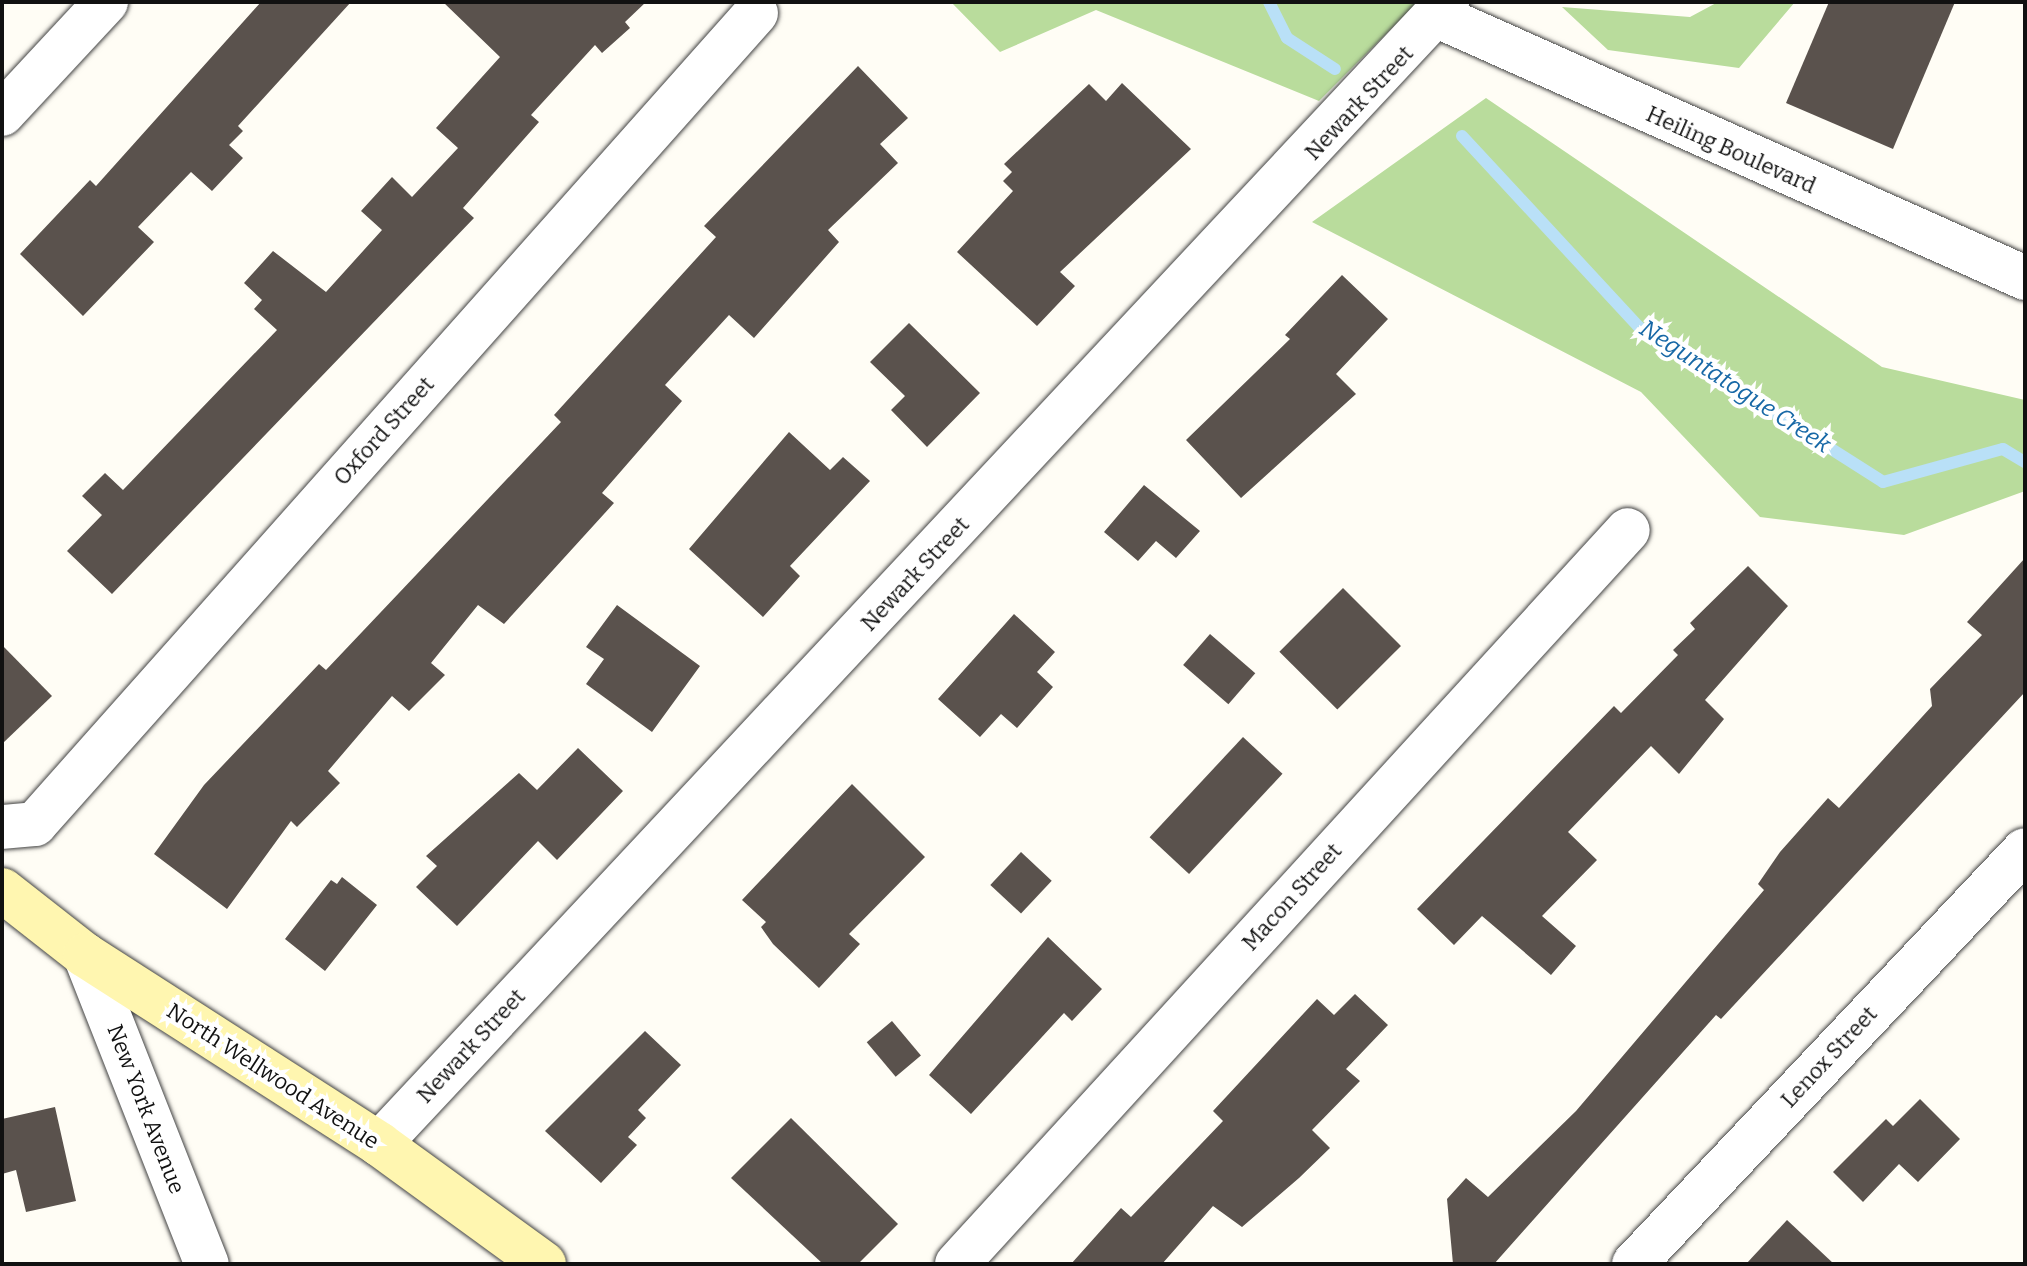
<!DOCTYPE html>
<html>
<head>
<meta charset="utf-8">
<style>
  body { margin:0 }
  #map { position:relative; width:2027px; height:1266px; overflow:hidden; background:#fffdf5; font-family:Bitter,serif }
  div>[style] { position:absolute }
  .forest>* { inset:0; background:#b9dc9c }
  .stream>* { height:12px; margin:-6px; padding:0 6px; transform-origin:6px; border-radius:6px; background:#b9e0f7 }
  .building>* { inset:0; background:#5a524d; transform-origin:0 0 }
  .roads { filter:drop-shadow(0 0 2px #444) drop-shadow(0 0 2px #444) }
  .minor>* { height:44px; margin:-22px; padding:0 22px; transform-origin:22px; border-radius:22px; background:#fff }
  .tertiary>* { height:44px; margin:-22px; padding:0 22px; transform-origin:22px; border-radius:22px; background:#fff }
  .secondary>* { height:44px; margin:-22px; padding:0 22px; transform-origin:22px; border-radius:22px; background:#fff6b0 }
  span { translate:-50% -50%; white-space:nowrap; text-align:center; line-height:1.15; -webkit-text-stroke:8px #fff; paint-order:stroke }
  .street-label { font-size:22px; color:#111 }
  .water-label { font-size:24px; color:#1768a6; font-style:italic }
  .frame { position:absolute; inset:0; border:4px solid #111; pointer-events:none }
</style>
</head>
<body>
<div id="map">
  <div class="forest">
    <div style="clip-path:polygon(951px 2px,1418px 2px,1319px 101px,1096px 10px,1000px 52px)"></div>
    <div style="clip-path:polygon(1718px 2px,1795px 2px,1739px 68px,1608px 50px,1562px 7px,1690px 17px)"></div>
    <div style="clip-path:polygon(1486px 98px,1882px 367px,2025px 400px,2025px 491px,1904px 535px,1760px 517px,1641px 392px,1312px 222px)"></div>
  </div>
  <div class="stream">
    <div style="left:1269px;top:2px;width:40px;rotate:63.4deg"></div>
    <div style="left:1287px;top:38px;width:57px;rotate:32.9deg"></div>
    <div style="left:1462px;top:136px;width:260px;rotate:47.2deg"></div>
    <div style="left:1639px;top:327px;width:289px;rotate:32.4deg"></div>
    <div style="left:1883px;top:482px;width:124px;rotate:-15.4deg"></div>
    <div style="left:2003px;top:449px;width:26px;rotate:31deg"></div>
  </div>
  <div class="building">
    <div style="clip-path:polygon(261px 2px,351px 2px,238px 126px,243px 131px,229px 145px,243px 158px,212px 191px,191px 172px,138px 227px,154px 242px,83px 316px,20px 254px,90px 180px,96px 186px)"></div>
    <div style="clip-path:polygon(443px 2px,646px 2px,625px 22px,630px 28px,602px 53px,595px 45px,531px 115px,539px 122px,463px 208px,474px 218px,112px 594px,67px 551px,102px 515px,82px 496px,105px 473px,123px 490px,277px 330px,254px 309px,262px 300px,244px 283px,273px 251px,326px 292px,382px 230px,361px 211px,392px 177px,412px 197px,458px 148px,436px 128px,500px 57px)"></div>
    <div style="clip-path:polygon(1829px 2px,1955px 2px,1893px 149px,1786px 103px)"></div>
    <div style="clip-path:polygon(858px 66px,908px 118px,880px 144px,898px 163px,828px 230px,839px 242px,754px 338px,729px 315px,665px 385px,682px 401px,602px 493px,614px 503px,504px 624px,478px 605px,431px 663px,445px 675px,409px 711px,392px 696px,328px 771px,340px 783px,297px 827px,291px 821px,227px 909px,154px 854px,204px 785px,319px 664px,326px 670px,561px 422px,554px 415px,716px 237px,704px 226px)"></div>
    <div style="clip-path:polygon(1122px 83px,1191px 149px,1060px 272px,1075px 286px,1037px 326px,957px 252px,1013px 191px,1003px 181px,1012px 172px,1004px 164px,1089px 84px,1106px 101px)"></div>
    <div style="clip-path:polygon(1342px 275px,1388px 319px,1336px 374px,1356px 394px,1241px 498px,1186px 440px,1290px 339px,1285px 335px)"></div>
    <div style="clip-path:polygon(909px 323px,980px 393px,927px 447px,891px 410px,905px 396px,870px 362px)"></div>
    <div style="clip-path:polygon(789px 432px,830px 470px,843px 457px,870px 481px,790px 566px,800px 576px,763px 617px,689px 549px)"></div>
    <div style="clip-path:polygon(1144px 485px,1200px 531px,1176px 558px,1156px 541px,1138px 561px,1104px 532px)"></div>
    <div style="clip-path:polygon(2025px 558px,2025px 692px,1721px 1019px,1716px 1015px,1494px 1264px,1453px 1264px,1447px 1199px,1466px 1178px,1488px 1197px,1576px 1111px,1764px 890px,1758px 884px,1780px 852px,1828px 798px,1839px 808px,1932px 706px,1930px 689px,1982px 635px,1967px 622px)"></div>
    <div style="clip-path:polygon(1748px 566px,1788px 606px,1705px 700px,1724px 719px,1679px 774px,1651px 746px,1568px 832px,1597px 860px,1542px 916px,1576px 946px,1551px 975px,1482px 916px,1454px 945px,1417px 909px,1614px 706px,1621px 713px,1678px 655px,1673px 650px,1695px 629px,1690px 623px)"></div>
    <div style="left:1343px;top:588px;width:82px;height:90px;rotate:45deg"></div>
    <div style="clip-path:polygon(617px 605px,700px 666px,652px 732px,586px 684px,604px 659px,586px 647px)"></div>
    <div style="clip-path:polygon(1014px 614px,1055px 652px,1037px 672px,1053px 687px,1017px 728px,1001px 714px,980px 737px,938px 699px)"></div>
    <div style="left:1210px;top:634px;width:60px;height:41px;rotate:41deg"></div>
    <div style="clip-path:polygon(2px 645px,52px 696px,2px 744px)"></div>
    <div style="left:1243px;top:737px;width:54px;height:137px;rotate:43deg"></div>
    <div style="clip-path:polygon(578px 748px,623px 791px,557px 860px,538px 841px,457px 926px,416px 887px,437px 866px,426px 856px,519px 773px,537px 790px)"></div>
    <div style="clip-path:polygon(852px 784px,925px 857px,849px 934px,860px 944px,819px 988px,773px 944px,761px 927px,766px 922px,742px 900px)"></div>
    <div style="left:1021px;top:852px;width:42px;height:45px;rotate:43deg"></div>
    <div style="clip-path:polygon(342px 877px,377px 905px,325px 971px,285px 939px,331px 880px,337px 884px)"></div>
    <div style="clip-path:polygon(1048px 937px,1102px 989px,1072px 1021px,1064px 1013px,971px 1114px,929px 1075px)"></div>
    <div style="clip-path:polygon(1355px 994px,1388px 1025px,1346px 1069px,1360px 1081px,1312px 1130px,1330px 1148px,1299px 1178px,1242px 1227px,1213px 1206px,1162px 1264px,1071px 1264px,1121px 1208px,1131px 1217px,1223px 1121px,1213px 1111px,1317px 999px,1334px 1015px)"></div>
    <div style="left:892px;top:1021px;width:45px;height:33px;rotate:50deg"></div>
    <div style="clip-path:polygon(645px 1031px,681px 1065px,638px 1110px,646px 1118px,628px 1137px,637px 1145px,601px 1183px,545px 1131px)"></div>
    <div style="clip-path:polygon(1920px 1099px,1960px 1139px,1918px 1182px,1899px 1164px,1863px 1202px,1833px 1172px,1886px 1119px,1893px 1126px)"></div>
    <div style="clip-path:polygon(55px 1107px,76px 1201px,26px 1212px,16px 1170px,2px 1174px,2px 1119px)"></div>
    <div style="clip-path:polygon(791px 1118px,898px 1224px,858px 1264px,823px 1264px,731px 1178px)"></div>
    <div style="clip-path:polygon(1787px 1220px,1834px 1264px,1746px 1264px)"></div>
  </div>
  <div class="roads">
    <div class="minor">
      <div style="left:1440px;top:17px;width:641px;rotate:24.04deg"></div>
      <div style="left:2px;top:114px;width:153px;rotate:-47.1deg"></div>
      <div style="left:2px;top:827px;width:33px;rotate:-5deg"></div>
      <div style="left:35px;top:824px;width:1085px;rotate:-48.36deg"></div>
      <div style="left:379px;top:1144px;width:1564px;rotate:-46.92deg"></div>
      <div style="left:957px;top:1264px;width:994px;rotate:-47.57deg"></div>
      <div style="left:1634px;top:1264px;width:569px;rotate:-46.64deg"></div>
    </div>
    <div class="tertiary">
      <div style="left:85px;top:955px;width:332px;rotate:68.5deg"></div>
    </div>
    <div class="secondary">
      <div style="left:2px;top:890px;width:105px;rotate:38.1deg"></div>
      <div style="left:85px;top:955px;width:350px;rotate:32.7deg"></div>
      <div style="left:379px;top:1144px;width:204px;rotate:36deg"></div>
    </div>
  </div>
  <div class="street-label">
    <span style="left:1359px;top:103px;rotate:-47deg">Newark Street</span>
    <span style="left:1731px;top:150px;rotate:24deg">Heiling Boulevard</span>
    <span style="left:384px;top:431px;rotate:-48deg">Oxford Street</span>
    <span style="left:915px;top:574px;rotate:-47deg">Newark Street</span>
    <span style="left:1292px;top:897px;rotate:-48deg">Macon Street</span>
    <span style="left:471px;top:1046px;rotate:-47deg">Newark Street</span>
    <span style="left:1829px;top:1057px;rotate:-47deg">Lenox Street</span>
    <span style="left:273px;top:1076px;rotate:33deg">North Wellwood Avenue</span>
    <span style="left:146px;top:1109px;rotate:69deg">New York Avenue</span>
  </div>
  <div class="water-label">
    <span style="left:1735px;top:387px;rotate:33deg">Neguntatogue Creek</span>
  </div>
  <div class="frame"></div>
</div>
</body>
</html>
